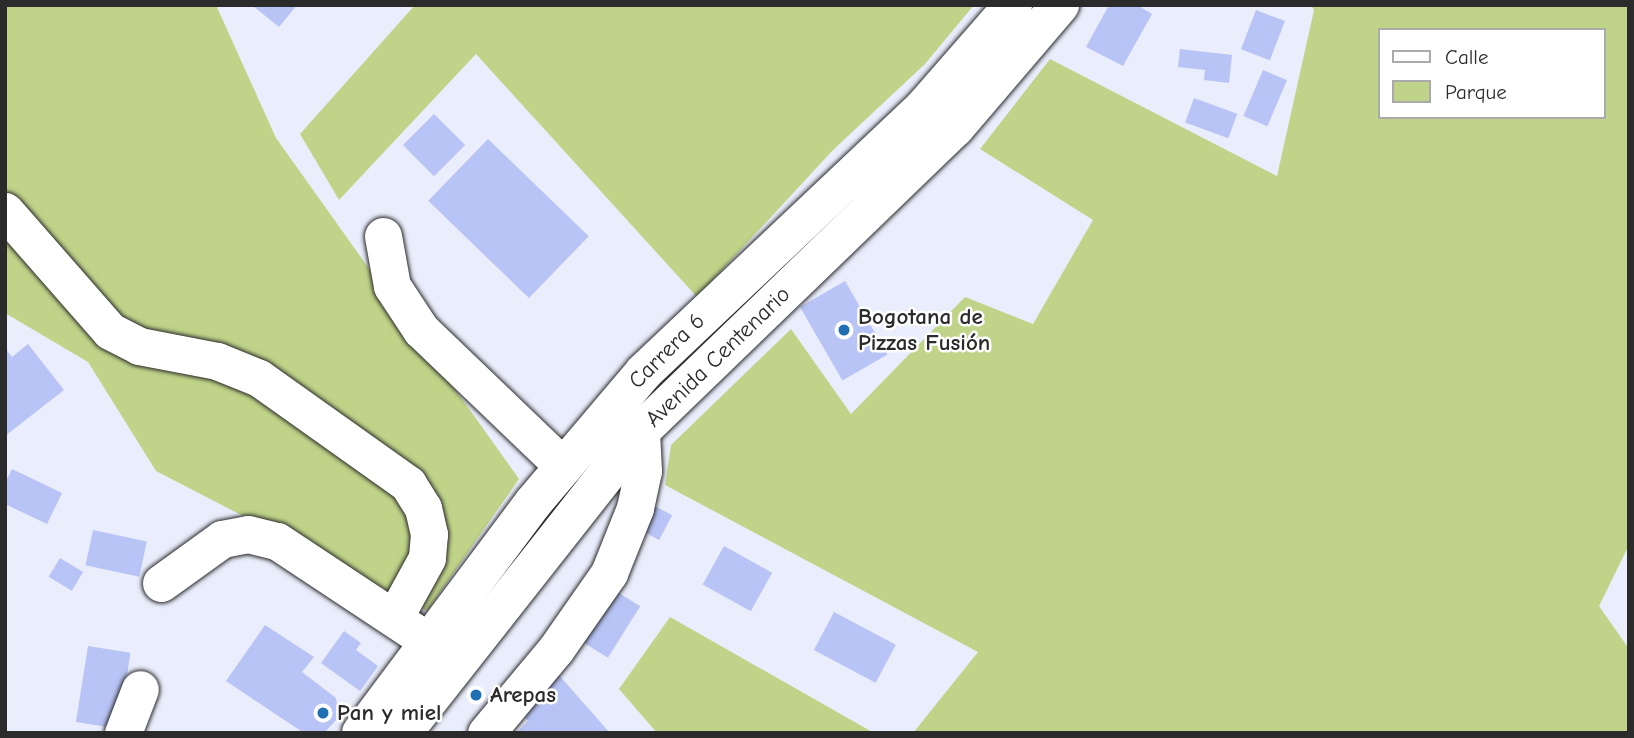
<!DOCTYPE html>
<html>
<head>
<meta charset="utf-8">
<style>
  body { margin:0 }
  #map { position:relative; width:1634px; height:738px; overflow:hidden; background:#eaedfc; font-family:"Comic Neue",sans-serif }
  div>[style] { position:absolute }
  .green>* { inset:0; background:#c0d489 }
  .building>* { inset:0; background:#b8c4f5; transform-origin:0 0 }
  .roads { filter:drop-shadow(0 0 2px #2b2b2b) drop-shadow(0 0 2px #2b2b2b) }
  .minor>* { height:37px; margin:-18.5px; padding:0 18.5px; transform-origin:18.5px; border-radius:18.5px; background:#fff }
  .major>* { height:38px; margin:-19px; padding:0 19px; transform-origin:19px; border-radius:19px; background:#fff }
  .dots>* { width:19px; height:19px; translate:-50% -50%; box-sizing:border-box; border:4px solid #fff; border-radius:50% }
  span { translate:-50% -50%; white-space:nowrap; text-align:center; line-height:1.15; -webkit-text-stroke:5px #fff; paint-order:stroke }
  .poi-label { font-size:23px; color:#2b2b2b; font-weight:700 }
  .left { translate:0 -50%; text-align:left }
  .street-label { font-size:23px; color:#2b2b2b }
  .frame { position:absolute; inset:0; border:7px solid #2b2b2b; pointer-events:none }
  .legend { position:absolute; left:1378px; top:28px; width:228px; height:91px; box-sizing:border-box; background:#fff; border:2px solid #aaa; margin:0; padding:9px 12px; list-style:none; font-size:21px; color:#2b2b2b }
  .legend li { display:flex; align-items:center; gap:14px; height:35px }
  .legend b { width:35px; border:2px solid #aaa }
</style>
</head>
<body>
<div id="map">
  <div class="green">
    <div style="clip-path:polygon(5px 5px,216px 5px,276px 138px,519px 479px,427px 611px,156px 471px,88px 362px,5px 313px)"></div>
    <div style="clip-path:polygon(415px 5px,974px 5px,925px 64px,833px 150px,697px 297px,476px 54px,339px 200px,300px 134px)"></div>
    <div style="clip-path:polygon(evenodd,1311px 5px,1629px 5px,1629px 545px,1599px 606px,1629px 649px,1629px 733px,913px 733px,978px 652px,665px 485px,671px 445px,791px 329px,851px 414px,965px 297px,1033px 324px,1093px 220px,980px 149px,1050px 59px,1277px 176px,1314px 10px,1311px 5px,1380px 30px,1604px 30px,1604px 117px,1380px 117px,1380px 30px)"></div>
    <div style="clip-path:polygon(670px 617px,874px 733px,657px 733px,619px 689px)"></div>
  </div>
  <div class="building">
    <div style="clip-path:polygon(252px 5px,297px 5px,279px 27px)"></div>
    <div style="clip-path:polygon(1109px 5px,1137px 5px,1152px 14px,1123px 66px,1086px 47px)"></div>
    <div style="left:1256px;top:10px;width:31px;height:42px;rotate:21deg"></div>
    <div style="clip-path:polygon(1180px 49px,1232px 55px,1229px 83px,1204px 80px,1205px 70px,1178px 67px)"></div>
    <div style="left:1263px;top:70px;width:26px;height:50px;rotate:23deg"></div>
    <div style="left:1194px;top:98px;width:46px;height:26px;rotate:20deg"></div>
    <div style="left:434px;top:114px;width:44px;height:44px;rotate:45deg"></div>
    <div style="left:488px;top:139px;width:140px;height:86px;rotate:44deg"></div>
    <div style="left:845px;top:281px;width:85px;height:52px;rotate:60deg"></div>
    <div style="clip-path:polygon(28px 344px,64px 390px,5px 436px,5px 348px,12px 357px)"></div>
    <div style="clip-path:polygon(12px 469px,62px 493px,47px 524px,5px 504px,5px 483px)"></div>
    <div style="left:651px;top:504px;width:24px;height:28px;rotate:28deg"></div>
    <div style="left:93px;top:530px;width:55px;height:36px;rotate:12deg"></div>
    <div style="left:724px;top:546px;width:55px;height:44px;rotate:29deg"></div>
    <div style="left:60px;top:558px;width:27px;height:22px;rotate:31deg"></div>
    <div style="left:608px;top:586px;width:38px;height:61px;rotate:32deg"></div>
    <div style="left:834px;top:612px;width:70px;height:43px;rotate:28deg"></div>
    <div style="clip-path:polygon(265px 625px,314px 657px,302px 672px,336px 698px,339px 717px,324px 733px,304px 733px,226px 681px)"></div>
    <div style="clip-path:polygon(344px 631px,361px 643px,356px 650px,378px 666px,360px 691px,321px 663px)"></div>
    <div style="left:88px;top:646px;width:43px;height:77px;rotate:9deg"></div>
    <div style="clip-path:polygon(558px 674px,610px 733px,516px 733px,528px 721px,518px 709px)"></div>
  </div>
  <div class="roads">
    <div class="minor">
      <div style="left:5px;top:211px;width:159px;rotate:48.8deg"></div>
      <div style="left:110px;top:331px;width:33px;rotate:27deg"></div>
      <div style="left:139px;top:346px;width:79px;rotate:10.9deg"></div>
      <div style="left:217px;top:361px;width:45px;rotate:22deg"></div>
      <div style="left:259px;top:378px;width:183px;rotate:35.4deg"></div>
      <div style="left:408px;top:484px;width:28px;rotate:58deg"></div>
      <div style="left:423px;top:508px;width:27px;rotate:77deg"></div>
      <div style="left:429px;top:534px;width:24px;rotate:95deg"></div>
      <div style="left:427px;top:558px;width:68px;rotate:118.8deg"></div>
      <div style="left:383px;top:236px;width:51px;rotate:79.8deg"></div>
      <div style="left:392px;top:286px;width:53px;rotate:56.6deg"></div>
      <div style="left:421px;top:330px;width:197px;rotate:43.8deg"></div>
      <div style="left:161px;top:583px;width:75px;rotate:-35.8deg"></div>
      <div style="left:222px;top:539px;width:26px;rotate:-11deg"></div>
      <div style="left:248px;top:534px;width:30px;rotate:14deg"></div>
      <div style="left:277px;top:541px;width:163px;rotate:33.5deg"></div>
      <div style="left:123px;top:733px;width:47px;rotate:-68.9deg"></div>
      <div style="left:486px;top:733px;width:109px;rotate:-50.2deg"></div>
      <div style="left:556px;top:649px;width:93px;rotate:-55.1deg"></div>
      <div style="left:609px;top:573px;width:70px;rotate:-68.2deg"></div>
      <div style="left:635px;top:508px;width:38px;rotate:-78deg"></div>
      <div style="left:643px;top:471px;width:40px;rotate:-92.9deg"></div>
    </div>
    <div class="major">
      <div style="left:361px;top:733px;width:287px;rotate:-53.2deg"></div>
      <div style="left:533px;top:503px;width:172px;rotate:-49.7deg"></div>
      <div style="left:644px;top:372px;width:387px;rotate:-43.4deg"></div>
      <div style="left:925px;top:106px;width:134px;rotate:-48.9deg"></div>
      <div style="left:403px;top:733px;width:385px;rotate:-51.8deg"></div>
      <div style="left:641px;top:431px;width:436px;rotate:-44deg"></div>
      <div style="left:955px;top:128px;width:162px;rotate:-49.5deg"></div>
    </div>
  </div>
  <div class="dots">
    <div style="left:844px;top:330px;background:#1f6fb2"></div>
    <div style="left:476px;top:695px;background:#1f6fb2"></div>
    <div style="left:323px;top:713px;background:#1f6fb2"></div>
  </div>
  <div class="poi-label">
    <span class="left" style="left:858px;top:330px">Bogotana de<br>Pizzas Fusión</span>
    <span class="left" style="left:490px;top:695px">Arepas</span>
    <span class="left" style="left:337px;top:713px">Pan y miel</span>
  </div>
  <div class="street-label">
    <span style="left:667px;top:351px;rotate:-45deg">Carrera 6</span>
    <span style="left:718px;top:357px;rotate:-44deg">Avenida Centenario</span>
  </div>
  <div class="frame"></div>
  <ul class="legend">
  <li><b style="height:9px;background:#fff"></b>Calle</li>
  <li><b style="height:19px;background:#c0d489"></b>Parque</li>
  </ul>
</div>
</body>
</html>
